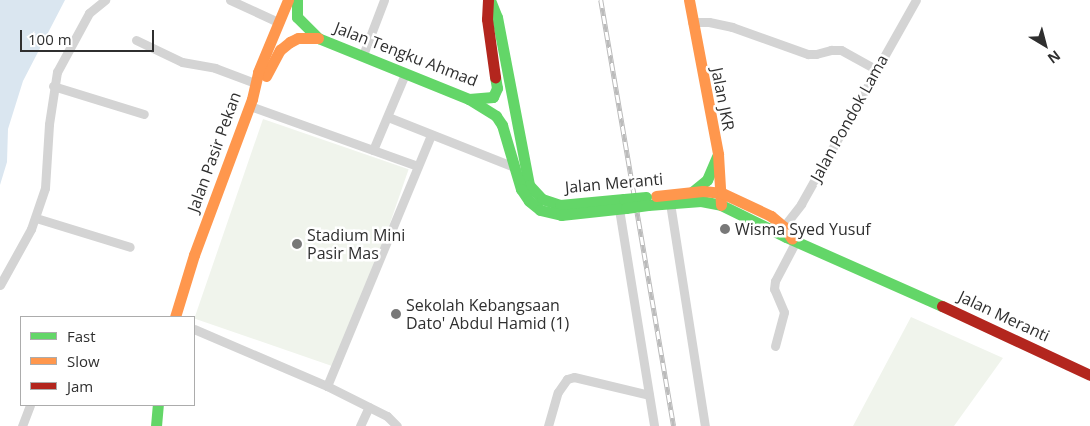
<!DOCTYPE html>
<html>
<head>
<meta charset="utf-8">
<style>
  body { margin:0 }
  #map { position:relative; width:1090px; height:426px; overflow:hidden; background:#fff; font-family:"Open Sans",sans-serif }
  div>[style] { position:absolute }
  .green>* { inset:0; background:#f0f4ec; transform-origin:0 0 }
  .water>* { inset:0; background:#dae6f0 }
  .street>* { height:9px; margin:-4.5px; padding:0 4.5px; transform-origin:4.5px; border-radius:4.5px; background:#d4d4d4 }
  .fast>* { height:11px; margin:-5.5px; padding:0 5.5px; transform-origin:5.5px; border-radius:5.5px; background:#63d668 }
  .slow>* { height:11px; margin:-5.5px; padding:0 5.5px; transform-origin:5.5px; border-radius:5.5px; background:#ff974d }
  .jam>* { height:11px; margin:-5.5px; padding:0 5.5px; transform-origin:5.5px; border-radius:5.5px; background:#b3261e }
  .rail>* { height:4.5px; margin-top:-2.25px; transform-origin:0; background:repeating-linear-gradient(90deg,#fff 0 8px,#bbb 0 16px); box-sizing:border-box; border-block:1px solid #bbb }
  .fast-bridge>* { height:11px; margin:-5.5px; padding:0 5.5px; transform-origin:5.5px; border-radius:5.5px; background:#63d668 }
  .dots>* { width:14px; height:14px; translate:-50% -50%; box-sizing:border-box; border:2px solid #fff; border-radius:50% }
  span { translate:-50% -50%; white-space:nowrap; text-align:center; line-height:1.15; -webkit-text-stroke:5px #fff; paint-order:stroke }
  .street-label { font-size:16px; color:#2f2f2f }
  .poi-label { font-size:16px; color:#2f2f2f }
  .left { translate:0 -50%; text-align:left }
  .legend { position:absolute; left:20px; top:316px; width:175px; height:90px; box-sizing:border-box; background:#fff; border:1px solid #acacac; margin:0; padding:6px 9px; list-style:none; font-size:15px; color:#2f2f2f }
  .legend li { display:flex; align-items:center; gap:10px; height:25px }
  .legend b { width:25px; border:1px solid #acacac }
  .north { position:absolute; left:1020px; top:20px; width:50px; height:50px; -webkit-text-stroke:4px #fff; paint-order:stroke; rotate:143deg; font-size:14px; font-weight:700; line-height:20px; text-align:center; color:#2f2f2f }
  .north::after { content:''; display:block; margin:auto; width:18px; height:22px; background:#2f2f2f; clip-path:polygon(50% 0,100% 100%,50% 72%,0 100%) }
  .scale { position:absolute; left:20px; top:30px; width:134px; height:22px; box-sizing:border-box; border:2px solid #2f2f2f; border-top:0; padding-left:6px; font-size:15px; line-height:18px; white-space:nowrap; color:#2f2f2f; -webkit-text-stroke:4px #fff; paint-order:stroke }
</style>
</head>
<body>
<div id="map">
  <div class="green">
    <div style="left:263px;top:119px;width:154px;height:211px;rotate:19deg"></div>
    <div style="clip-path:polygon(911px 317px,1003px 358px,954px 426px,853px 426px)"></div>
  </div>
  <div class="water">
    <div style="clip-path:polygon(0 0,65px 0,23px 81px,8px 129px,7px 162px,0 185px)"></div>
  </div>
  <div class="street">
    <div style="left:230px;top:0;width:53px;rotate:24.6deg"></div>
    <div style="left:692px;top:22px;width:17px"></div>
    <div style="left:709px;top:22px;width:24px;rotate:12deg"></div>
    <div style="left:732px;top:27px;width:81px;rotate:19.6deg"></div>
    <div style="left:808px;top:54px;width:8px"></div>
    <div style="left:816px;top:54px;width:16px;rotate:-15deg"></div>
    <div style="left:831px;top:50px;width:10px"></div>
    <div style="left:841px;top:50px;width:39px;rotate:29deg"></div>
    <div style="left:136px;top:40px;width:51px;rotate:25.6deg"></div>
    <div style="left:182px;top:62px;width:34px;rotate:10deg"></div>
    <div style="left:215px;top:68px;width:43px;rotate:20.6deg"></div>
    <div style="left:363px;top:55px;width:59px;rotate:-69.1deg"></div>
    <div style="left:53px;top:86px;width:95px;rotate:17.1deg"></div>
    <div style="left:250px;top:106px;width:178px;rotate:19.7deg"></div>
    <div style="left:388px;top:117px;width:136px;rotate:21.6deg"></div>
    <div style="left:373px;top:150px;width:82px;rotate:-67.2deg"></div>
    <div style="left:670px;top:203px;width:226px;rotate:81.1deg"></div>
    <div style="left:619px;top:209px;width:220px;rotate:80.8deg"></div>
    <div style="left:36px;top:218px;width:98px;rotate:17.1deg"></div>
    <div style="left:781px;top:230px;width:33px;rotate:-52deg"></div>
    <div style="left:801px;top:204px;width:234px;rotate:-60.6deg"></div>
    <div style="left:0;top:285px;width:64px;rotate:-61deg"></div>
    <div style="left:31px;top:229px;width:43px;rotate:-71.1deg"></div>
    <div style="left:45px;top:188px;width:64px;rotate:-86.4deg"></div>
    <div style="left:49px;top:124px;width:53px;rotate:-81.3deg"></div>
    <div style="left:57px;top:72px;width:67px;rotate:-61.5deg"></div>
    <div style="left:89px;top:13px;width:21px;rotate:-39deg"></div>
    <div style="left:194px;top:329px;width:145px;rotate:23.2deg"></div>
    <div style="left:327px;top:386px;width:67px;rotate:26.6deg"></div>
    <div style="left:387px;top:416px;width:14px;rotate:45deg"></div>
    <div style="left:775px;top:346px;width:35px;rotate:-75deg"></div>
    <div style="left:784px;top:312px;width:25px;rotate:-113deg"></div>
    <div style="left:774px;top:289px;width:8px;rotate:-83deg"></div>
    <div style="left:775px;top:281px;width:45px;rotate:-62.3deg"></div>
    <div style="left:327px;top:386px;width:272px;rotate:-67.5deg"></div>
    <div style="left:22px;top:426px;width:22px;rotate:-69deg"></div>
    <div style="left:360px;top:426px;width:21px;rotate:-65deg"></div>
    <div style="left:548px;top:426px;width:35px;rotate:-74deg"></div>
    <div style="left:558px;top:392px;width:16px;rotate:-55deg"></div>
    <div style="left:567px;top:379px;width:7px;rotate:-16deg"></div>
    <div style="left:574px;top:377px;width:77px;rotate:13.5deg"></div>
  </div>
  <div class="fast">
    <div style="left:297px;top:0;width:17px;rotate:90deg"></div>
    <div style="left:297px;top:17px;width:30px;rotate:45deg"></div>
    <div style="left:318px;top:38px;width:163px;rotate:22deg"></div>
    <div style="left:469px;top:99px;width:24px;rotate:-5deg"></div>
    <div style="left:493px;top:97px;width:10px;rotate:-66deg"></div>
    <div style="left:497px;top:88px;width:11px;rotate:-100deg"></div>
    <div style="left:490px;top:0;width:18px;rotate:68deg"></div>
    <div style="left:497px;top:17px;width:171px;rotate:79.2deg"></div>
    <div style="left:529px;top:185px;width:19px;rotate:47deg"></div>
    <div style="left:542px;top:199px;width:19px;rotate:18deg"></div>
    <div style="left:560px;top:205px;width:64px;rotate:-5.4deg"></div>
    <div style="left:469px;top:99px;width:32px;rotate:32deg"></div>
    <div style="left:496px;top:116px;width:11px;rotate:56deg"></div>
    <div style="left:502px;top:125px;width:67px;rotate:73.5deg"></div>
    <div style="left:521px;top:189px;width:14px;rotate:56deg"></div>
    <div style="left:529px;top:201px;width:14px;rotate:39deg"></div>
    <div style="left:540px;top:210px;width:22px;rotate:13deg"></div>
    <div style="left:561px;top:215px;width:65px;rotate:-6.1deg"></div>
    <div style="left:692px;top:192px;width:19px;rotate:-39deg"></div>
    <div style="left:707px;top:180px;width:26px;rotate:-67deg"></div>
    <div style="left:648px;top:205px;width:53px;rotate:-4.3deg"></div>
    <div style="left:701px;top:201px;width:20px;rotate:11deg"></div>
    <div style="left:721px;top:205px;width:72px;rotate:26.2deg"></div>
    <div style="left:786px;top:237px;width:171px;rotate:23.9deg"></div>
    <div style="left:156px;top:426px;width:21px;rotate:-85deg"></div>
  </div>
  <div class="slow">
    <div style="left:689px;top:0;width:157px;rotate:79.3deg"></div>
    <div style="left:718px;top:154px;width:51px;rotate:86.6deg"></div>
    <div style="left:266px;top:76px;width:30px;rotate:-62deg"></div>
    <div style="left:280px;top:50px;width:13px;rotate:-39deg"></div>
    <div style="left:290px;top:42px;width:9px;rotate:-27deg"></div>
    <div style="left:298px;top:38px;width:20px"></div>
    <div style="left:656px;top:196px;width:47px;rotate:-6.1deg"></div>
    <div style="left:703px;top:191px;width:19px;rotate:6deg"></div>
    <div style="left:722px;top:193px;width:54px;rotate:25.1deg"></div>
    <div style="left:771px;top:216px;width:17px;rotate:40deg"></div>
    <div style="left:784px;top:227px;width:14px;rotate:56deg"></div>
    <div style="left:175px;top:317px;width:65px;rotate:-73deg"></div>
    <div style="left:194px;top:255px;width:166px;rotate:-69.6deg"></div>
    <div style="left:252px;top:99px;width:28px;rotate:-77deg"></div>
    <div style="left:258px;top:72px;width:78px;rotate:-67.4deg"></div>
  </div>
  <div class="jam">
    <div style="left:488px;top:0;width:19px;rotate:93deg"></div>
    <div style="left:487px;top:19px;width:59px;rotate:82.1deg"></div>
    <div style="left:942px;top:306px;width:163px;rotate:25deg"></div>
  </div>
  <div class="rail">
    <div style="left:601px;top:0;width:432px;rotate:80.3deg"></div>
  </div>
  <div class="fast-bridge">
    <div style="left:624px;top:199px;width:22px;rotate:-5deg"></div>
    <div style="left:626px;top:208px;width:22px;rotate:-8deg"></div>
  </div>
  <div class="dots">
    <div style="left:725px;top:229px;background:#787878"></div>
    <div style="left:297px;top:244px;background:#787878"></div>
    <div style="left:396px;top:314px;background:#787878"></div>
  </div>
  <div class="street-label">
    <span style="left:406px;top:54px;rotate:21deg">Jalan Tengku Ahmad</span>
    <span style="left:723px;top:99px;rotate:79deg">Jalan JKR</span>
    <span style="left:849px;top:118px;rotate:-61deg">Jalan Pondok Lama</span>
    <span style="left:214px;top:152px;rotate:-70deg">Jalan Pasir Pekan</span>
    <span style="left:614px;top:183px;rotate:-5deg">Jalan Meranti</span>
    <span style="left:1004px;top:316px;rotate:25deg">Jalan Meranti</span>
  </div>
  <div class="poi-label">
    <span class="left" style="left:735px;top:229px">Wisma Syed Yusuf</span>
    <span class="left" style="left:307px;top:244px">Stadium Mini<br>Pasir Mas</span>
    <span class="left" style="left:406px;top:314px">Sekolah Kebangsaan<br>Dato' Abdul Hamid (1)</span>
  </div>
  <ul class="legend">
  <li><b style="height:6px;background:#63d668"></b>Fast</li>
  <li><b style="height:6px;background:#ff974d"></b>Slow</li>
  <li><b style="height:6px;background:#b3261e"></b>Jam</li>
  </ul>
  <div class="north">N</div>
  <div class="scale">100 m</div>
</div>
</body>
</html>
